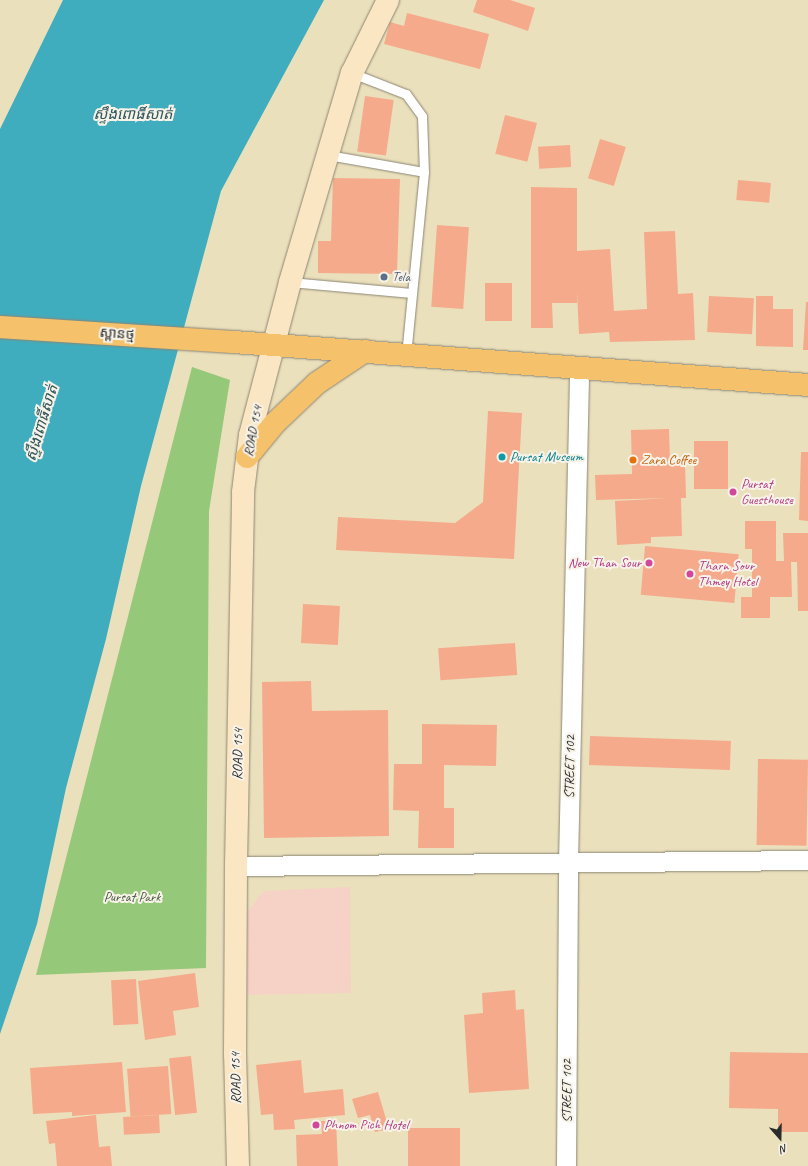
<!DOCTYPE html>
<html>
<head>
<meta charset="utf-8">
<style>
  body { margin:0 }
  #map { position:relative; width:808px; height:1166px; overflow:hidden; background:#ebe0bc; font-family:Caveat,"Noto Sans Khmer",sans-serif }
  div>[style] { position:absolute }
  .built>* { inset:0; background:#f6d1c5 }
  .green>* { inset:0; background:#95c879 }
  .water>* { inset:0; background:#40adbe }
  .building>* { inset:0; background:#f5aa8c; transform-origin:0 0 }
  .roads { filter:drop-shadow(0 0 1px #8b8674) drop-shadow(0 0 1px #8b8674) }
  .service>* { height:9px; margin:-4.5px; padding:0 4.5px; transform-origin:4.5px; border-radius:4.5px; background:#fff }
  .minor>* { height:19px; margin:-9.5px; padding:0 9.5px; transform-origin:9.5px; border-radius:9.5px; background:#fff }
  .secondary>* { height:22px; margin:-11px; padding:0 11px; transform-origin:11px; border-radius:11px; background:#fbe6c4 }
  .primary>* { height:22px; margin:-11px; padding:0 11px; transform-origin:11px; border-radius:11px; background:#f5c16b }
  .dots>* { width:11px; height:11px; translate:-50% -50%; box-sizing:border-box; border:2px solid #f7f3e8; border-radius:50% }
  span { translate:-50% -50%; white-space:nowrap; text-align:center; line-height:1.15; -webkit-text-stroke:4px #f7f3e8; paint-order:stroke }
  .service-label { font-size:14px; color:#4e5e75 }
  .left { translate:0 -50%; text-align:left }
  .street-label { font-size:14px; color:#2b2b2b }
  .culture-label { font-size:14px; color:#0d838f }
  .food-label { font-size:14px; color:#c56008 }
  .hotel-label { font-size:14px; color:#b23c85 }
  .right { translate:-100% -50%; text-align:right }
  .park-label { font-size:14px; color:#4b5a42 }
  .water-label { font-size:15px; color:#32585e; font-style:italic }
  .north { position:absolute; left:760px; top:1118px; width:40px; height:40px; -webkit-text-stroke:3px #f7f3e8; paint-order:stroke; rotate:160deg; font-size:11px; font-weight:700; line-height:16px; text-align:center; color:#2b2b2b }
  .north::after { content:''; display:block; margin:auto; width:14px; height:18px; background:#2b2b2b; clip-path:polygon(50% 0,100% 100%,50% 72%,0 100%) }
</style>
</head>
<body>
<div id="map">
  <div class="built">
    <div style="clip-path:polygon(350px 887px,351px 993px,246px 995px,245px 916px,259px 896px,265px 891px)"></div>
  </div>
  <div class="green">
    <div style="clip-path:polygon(192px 367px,230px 380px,209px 511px,206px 968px,36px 975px)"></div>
  </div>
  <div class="water">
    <div style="clip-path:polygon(63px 0,324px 0,221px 191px,141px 486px,106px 639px,66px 788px,37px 924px,0 1034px,0 129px)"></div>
  </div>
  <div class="building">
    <div style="clip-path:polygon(477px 0,510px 0,535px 8px,528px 31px,473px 12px)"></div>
    <div style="clip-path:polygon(407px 13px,489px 34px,480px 69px,384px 44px,390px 22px,404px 26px)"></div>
    <div style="left:365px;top:96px;width:29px;height:56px;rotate:8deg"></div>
    <div style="left:505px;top:115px;width:33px;height:40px;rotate:14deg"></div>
    <div style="left:600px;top:139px;width:27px;height:41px;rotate:17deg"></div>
    <div style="left:570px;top:145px;width:22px;height:32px;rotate:87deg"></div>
    <div style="clip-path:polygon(333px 178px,400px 179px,397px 274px,318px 273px,318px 241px,331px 241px)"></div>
    <div style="left:738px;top:180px;width:33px;height:20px;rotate:5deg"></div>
    <div style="clip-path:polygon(531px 187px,577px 188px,577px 251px,610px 249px,614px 311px,647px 309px,644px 232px,675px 231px,678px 294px,693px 293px,695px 340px,610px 342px,609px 332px,579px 334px,577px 292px,577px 303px,552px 303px,553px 328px,531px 328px)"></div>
    <div style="left:437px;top:225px;width:32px;height:82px;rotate:4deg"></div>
    <div style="left:485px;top:283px;width:27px;height:38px"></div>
    <div style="left:709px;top:296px;width:45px;height:36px;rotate:3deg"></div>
    <div style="clip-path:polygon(756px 296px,773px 296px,773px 309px,793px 309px,793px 347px,756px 346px)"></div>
    <div style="clip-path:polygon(806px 302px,808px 302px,808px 350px,803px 350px)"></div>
    <div style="clip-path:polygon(488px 411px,522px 413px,514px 559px,336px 550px,338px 517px,455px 523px,483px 502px)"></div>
    <div style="clip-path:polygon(669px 429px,670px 462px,685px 462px,686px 498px,681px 498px,682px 536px,651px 537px,651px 543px,617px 545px,615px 501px,669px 498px,596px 500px,595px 475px,632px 474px,631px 430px)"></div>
    <div style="left:694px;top:441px;width:34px;height:48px"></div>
    <div style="clip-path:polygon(801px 452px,808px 452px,808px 521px,799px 520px)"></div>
    <div style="clip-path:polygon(745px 521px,776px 521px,776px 561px,784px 561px,783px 533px,808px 533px,808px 611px,798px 611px,797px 562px,791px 562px,792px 597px,770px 597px,770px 618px,741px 618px,741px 597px,752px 597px,752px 549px,745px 549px)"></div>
    <div style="left:645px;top:546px;width:94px;height:49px;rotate:5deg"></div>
    <div style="left:303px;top:604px;width:37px;height:39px;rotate:3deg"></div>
    <div style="left:515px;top:643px;width:32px;height:77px;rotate:86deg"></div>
    <div style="clip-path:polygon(311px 681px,312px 711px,388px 710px,389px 836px,264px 838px,262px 682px)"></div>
    <div style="clip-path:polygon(422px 724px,497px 725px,496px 766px,444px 765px,444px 808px,454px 808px,454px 848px,418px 848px,419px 811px,393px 810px,394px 764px,422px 764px)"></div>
    <div style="left:590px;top:736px;width:141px;height:29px;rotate:2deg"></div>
    <div style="left:758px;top:759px;width:50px;height:86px;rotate:1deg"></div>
    <div style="clip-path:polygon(195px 973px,199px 1007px,173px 1011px,176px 1035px,145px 1040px,138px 981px)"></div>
    <div style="left:136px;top:979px;width:45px;height:25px;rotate:87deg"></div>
    <div style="clip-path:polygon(515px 990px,516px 1010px,524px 1009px,529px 1089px,469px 1093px,464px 1015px,483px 1013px,482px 993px)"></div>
    <div style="clip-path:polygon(730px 1052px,808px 1053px,808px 1132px,778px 1132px,778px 1109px,729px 1108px)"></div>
    <div style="left:191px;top:1056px;width:57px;height:22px;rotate:84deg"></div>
    <div style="clip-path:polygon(301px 1060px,304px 1093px,343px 1089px,345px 1115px,294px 1120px,295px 1129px,274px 1130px,273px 1114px,261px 1115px,256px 1065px)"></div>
    <div style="clip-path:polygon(122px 1062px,126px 1112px,72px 1116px,72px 1112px,33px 1114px,30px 1068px)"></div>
    <div style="left:168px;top:1066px;width:48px;height:41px;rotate:86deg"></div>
    <div style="clip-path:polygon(378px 1092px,389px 1129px,375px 1132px,370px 1115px,358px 1118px,352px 1099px)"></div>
    <div style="clip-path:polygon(96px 1115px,99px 1147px,110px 1146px,112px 1166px,57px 1166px,55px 1143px,49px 1144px,46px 1121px)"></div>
    <div style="left:159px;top:1115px;width:18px;height:36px;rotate:87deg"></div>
    <div style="clip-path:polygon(321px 1121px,336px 1121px,338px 1166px,297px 1166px,296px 1135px,322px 1134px)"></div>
    <div style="left:408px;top:1128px;width:52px;height:38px"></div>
  </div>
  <div class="roads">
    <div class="service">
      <div style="left:352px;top:73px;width:58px;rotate:21.3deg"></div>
      <div style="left:406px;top:94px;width:27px;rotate:54deg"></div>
      <div style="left:422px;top:116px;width:56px;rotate:88deg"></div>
      <div style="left:424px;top:172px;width:184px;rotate:95.6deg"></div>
      <div style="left:328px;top:155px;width:97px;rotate:10deg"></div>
      <div style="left:290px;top:282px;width:122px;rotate:5.2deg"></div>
    </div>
    <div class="minor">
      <div style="left:236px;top:866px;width:572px;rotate:-0.6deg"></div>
      <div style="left:566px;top:1166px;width:304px;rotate:-89.6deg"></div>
      <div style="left:568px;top:862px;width:493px;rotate:-88.7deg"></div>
    </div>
    <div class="secondary">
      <div style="left:238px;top:1166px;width:111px;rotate:-91.5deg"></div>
      <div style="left:235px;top:1055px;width:189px;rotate:-89.7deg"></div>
      <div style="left:236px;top:866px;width:374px;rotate:-88.9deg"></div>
      <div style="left:243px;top:492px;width:57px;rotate:-83deg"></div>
      <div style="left:250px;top:435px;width:158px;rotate:-75.3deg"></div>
      <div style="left:290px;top:282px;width:218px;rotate:-73.5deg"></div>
      <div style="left:352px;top:73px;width:81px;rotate:-63.7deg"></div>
    </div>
    <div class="primary">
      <div style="left:0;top:327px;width:234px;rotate:3.7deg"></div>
      <div style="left:234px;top:342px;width:576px;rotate:4.28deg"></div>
      <div style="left:247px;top:457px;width:44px;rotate:-50.5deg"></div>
      <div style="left:275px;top:423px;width:58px;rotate:-43.6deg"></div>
      <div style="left:317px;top:383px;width:58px;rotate:-33.7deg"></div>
    </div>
  </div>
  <div class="dots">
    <div style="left:384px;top:277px;background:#5c6f8a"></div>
    <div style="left:502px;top:457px;background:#0f9aa8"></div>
    <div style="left:633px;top:460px;background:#e8710a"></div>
    <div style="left:733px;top:492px;background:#d1479c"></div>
    <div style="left:649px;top:563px;background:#d1479c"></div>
    <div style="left:690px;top:574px;background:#d1479c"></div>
    <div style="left:316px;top:1125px;background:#d1479c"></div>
  </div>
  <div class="service-label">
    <span class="left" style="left:392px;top:277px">Tela</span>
  </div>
  <div class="street-label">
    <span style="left:117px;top:334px;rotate:4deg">ស្ពានថ្ម</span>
    <span style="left:253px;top:431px;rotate:-79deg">ROAD 154</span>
    <span style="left:238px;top:754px;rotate:-89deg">ROAD 154</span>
    <span style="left:570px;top:767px;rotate:-89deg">STREET 102</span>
    <span style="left:236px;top:1078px;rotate:-91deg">ROAD 154</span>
    <span style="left:567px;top:1091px;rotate:-90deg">STREET 102</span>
  </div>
  <div class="culture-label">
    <span class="left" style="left:510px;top:457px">Pursat Museum</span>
  </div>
  <div class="food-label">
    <span class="left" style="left:641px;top:460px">Zara Coffee</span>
  </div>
  <div class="hotel-label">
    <span class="left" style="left:741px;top:492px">Pursat<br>Guesthouse</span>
    <span class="right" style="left:641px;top:563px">New Than Sour</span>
    <span class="left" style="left:698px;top:574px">Tharn Sour<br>Thmey Hotel</span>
    <span class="left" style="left:324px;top:1125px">Phnom Pich Hotel</span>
  </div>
  <div class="park-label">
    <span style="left:132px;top:897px">Pursat Park</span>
  </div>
  <div class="water-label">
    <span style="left:133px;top:115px">ស្ទឹងពោធិ៍សាត់</span>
    <span style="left:42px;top:423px;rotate:-73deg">ស្ទឹងពោធិ៍សាត់</span>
  </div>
  <div class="north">N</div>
</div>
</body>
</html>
